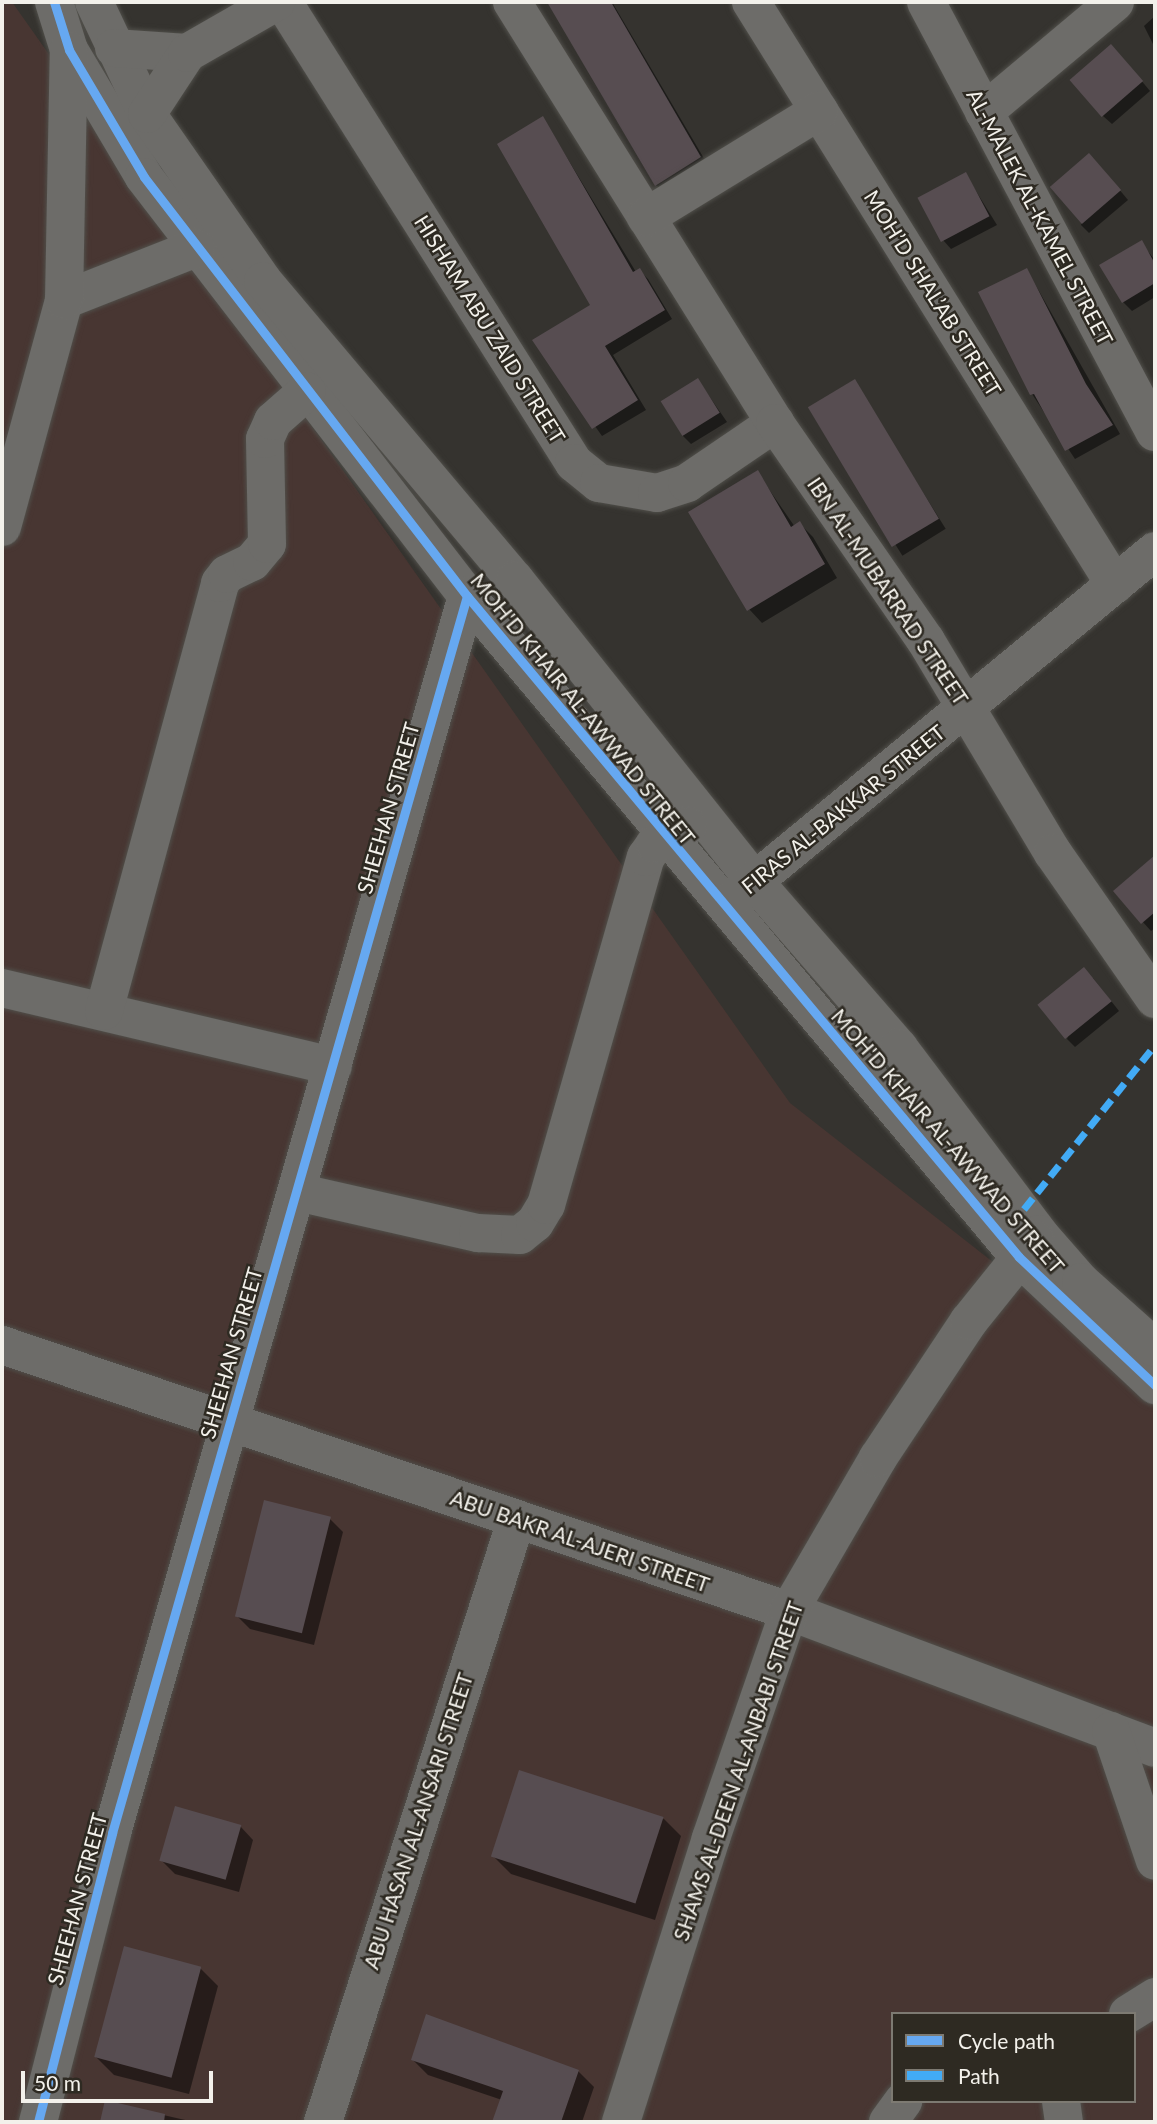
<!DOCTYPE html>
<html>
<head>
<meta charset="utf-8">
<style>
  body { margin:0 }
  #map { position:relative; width:1157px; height:2124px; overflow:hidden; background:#35332f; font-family:Lato,sans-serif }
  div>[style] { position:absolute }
  .industrial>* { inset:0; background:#483632 }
  .shadow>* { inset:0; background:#0007; transform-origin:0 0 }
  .building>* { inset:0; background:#574d51; transform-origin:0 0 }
  .roads { filter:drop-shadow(0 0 2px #504f4a) drop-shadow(0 0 2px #504f4a) }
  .minor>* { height:38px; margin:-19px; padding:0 19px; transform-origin:19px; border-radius:19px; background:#6d6c69 }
  .quiet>* { height:7px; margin-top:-3.5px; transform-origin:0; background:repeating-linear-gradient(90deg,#42abf6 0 14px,transparent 0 21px) }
  .cycleway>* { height:9px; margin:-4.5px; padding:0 4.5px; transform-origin:4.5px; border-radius:4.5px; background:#66a8f1 }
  span { translate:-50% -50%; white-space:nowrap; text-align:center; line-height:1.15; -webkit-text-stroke:5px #2e2a22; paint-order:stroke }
  .street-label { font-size:21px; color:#f3f1eb }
  .frame { position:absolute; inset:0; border:4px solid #f3f1eb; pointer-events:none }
  .legend { position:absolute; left:891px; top:2012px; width:245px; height:91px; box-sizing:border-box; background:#2e2a22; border:2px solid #7d7a72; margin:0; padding:9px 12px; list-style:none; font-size:21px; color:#f3f1eb }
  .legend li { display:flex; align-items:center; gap:14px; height:35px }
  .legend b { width:35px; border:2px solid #7d7a72 }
  .scale { position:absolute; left:21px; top:2071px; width:192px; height:32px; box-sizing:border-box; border:4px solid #f3f1eb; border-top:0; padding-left:9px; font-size:21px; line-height:24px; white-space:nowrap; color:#f3f1eb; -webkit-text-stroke:5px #2e2a22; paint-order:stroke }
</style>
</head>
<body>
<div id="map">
  <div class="industrial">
    <div style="clip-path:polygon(evenodd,2px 2px,12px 2px,790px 1103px,1155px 1389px,1155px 2122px,2px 2122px,2px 2px,893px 2014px,1134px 2014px,1134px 2101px,893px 2101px,893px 2014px)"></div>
  </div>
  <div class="shadow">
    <div style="clip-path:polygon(560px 2px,612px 2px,709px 167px,665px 193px,656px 185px,552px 7px)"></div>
    <div style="clip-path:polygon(1155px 16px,1155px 48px,1144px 26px)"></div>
    <div style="clip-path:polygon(1120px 55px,1150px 91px,1112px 124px,1103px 116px)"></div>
    <div style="clip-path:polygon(543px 118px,636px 272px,639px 270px,648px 279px,672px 319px,613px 355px,646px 410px,602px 436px,534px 340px,592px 306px)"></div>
    <div style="clip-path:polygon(1098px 164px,1128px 200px,1089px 233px,1081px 225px)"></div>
    <div style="clip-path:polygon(966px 175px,997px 225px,951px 249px,943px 240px)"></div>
    <div style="clip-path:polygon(1141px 243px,1155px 260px,1155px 297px,1132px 311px,1123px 302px)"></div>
    <div style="clip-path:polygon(1027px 270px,1120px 434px,1075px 459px,1032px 394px)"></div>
    <div style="clip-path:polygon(698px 380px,727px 422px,691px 444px,682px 435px)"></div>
    <div style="left:854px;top:382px;width:173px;height:51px;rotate:58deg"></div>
    <div style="clip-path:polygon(757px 472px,795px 527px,800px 524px,813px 537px,837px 578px,762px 623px,749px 609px)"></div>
    <div style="clip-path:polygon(1155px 857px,1155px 928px,1151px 931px,1115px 891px)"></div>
    <div style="clip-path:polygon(1093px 978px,1119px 1011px,1075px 1047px,1067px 1039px)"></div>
    <div style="clip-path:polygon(330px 1519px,343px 1532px,314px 1645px,250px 1629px,236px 1615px)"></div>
    <div style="clip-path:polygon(520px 1773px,664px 1819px,681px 1836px,655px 1920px,511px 1874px,493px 1856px)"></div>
    <div style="clip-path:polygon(240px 1826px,253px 1840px,239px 1892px,175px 1874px,162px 1861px)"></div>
    <div style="clip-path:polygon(200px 1968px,218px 1986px,189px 2094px,114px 2075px,96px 2057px)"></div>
    <div style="clip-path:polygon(413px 2060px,578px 2071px,594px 2087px,582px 2122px,494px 2122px,502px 2100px,428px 2075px)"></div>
    <div style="clip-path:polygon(106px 2102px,194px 2122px,102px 2122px)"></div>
  </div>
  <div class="building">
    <div style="clip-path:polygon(547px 2px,611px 2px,701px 157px,655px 186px)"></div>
    <div style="left:1111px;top:44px;width:49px;height:55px;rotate:49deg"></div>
    <div style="clip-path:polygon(543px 116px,633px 272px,640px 268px,665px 310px,605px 346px,638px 400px,592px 429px,532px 340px,590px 305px,497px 144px)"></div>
    <div style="left:1089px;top:153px;width:49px;height:52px;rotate:49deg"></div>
    <div style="left:966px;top:172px;width:50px;height:55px;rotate:62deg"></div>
    <div style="clip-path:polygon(1142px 240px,1155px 264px,1155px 283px,1122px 303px,1099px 265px)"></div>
    <div style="clip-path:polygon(1027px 268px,1086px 384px,1113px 425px,1065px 451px,1034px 394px,1030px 395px,978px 292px)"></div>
    <div style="left:698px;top:378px;width:41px;height:44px;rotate:58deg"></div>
    <div style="left:855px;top:379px;width:163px;height:55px;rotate:59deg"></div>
    <div style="clip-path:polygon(758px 470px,791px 527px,800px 521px,825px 564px,747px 611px,688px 512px)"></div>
    <div style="clip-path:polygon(1155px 855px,1155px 912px,1141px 924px,1113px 891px)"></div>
    <div style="left:1084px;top:967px;width:44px;height:60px;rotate:51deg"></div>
    <div style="left:264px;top:1500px;width:69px;height:120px;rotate:14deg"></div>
    <div style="left:519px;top:1770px;width:152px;height:91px;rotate:18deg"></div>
    <div style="left:175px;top:1806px;width:69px;height:57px;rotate:16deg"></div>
    <div style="left:124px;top:1946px;width:80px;height:115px;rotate:15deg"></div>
    <div style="clip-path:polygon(426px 2014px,579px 2070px,561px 2122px,492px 2122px,503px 2091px,411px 2060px)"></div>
    <div style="clip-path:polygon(105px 2100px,165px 2114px,164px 2122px,100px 2122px)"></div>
  </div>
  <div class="roads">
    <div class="minor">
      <div style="left:54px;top:2px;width:50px;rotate:72.6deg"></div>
      <div style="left:69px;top:50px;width:147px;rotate:59.4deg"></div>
      <div style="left:144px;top:177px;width:529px;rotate:52.37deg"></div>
      <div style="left:467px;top:596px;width:861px;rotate:50.13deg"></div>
      <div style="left:1019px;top:1257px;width:187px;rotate:43.3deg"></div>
      <div style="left:94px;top:2px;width:124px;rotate:64.7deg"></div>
      <div style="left:147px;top:114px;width:203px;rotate:55.2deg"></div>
      <div style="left:263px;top:281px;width:391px;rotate:49.9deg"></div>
      <div style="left:515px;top:580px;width:384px;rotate:51.5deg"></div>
      <div style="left:754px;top:881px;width:221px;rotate:49deg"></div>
      <div style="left:899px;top:1048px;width:233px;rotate:53deg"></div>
      <div style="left:1039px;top:1234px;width:64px;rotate:48.8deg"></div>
      <div style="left:1081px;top:1282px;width:99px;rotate:41.7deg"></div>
      <div style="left:283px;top:2px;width:545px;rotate:57.74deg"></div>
      <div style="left:574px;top:463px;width:32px;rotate:39deg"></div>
      <div style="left:599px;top:483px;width:59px;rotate:9.8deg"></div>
      <div style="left:657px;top:493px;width:32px;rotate:-18deg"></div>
      <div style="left:687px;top:483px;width:107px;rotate:-34.3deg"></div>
      <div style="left:512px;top:2px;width:496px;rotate:58deg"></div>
      <div style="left:775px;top:423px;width:265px;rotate:55.3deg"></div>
      <div style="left:926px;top:641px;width:247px;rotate:59.1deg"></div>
      <div style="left:1053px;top:853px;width:178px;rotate:55.1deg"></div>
      <div style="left:751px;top:2px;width:687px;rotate:58.02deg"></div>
      <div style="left:926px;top:2px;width:487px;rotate:62deg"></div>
      <div style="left:114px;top:48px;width:73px;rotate:3.9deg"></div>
      <div style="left:984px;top:112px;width:171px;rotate:-40deg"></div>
      <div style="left:147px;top:114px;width:73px;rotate:-56.7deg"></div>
      <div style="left:187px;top:53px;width:103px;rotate:-29.8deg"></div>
      <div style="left:646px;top:217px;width:203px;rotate:-31.5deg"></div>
      <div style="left:64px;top:300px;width:142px;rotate:-21.5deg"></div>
      <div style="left:2px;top:527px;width:235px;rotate:-74.7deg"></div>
      <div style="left:64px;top:300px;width:250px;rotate:-88.9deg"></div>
      <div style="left:735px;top:897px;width:544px;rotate:-39.48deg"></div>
      <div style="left:2px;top:988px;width:340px;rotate:13.3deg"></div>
      <div style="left:104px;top:1011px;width:443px;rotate:-74.8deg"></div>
      <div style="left:220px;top:583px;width:11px;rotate:-52deg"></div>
      <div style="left:227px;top:574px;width:28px;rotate:-26deg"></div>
      <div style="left:252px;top:562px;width:23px;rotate:-50deg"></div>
      <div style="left:267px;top:544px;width:105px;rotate:-91.1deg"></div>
      <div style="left:265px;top:439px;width:20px;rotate:-66deg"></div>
      <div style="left:273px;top:421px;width:45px;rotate:-41.4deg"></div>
      <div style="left:297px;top:1192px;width:186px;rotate:12.8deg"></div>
      <div style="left:478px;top:1233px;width:42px;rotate:2.7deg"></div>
      <div style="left:520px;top:1235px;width:19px;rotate:-39deg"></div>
      <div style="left:535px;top:1223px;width:21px;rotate:-59deg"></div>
      <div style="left:546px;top:1205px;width:362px;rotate:-74deg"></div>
      <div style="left:646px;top:857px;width:16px;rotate:-55deg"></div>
      <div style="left:655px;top:844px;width:37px;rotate:-29deg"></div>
      <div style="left:2px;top:1345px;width:831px;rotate:18.67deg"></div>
      <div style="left:789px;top:1611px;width:391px;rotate:20.5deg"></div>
      <div style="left:1111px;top:1731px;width:137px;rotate:71.3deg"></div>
      <div style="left:1128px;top:2014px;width:32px;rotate:-32deg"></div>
      <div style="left:1061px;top:2101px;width:21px;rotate:82deg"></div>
      <div style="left:38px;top:2122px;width:298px;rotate:-75.6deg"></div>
      <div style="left:112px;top:1833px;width:1287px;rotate:-73.99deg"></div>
      <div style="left:323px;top:2122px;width:631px;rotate:-72.2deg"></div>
      <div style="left:621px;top:2122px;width:298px;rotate:-72.4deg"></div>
      <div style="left:711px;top:1838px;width:240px;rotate:-71deg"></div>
      <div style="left:789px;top:1611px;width:177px;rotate:-59.8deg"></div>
      <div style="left:878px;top:1458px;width:164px;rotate:-56.4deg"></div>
      <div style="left:969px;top:1321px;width:105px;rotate:-51.2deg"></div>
      <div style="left:888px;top:2122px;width:26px;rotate:-54deg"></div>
    </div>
  </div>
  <div class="quiet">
    <div style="left:1024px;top:1209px;width:210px;rotate:-51.4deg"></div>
  </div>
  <div class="cycleway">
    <div style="left:54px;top:2px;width:50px;rotate:72.6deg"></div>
    <div style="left:69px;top:50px;width:147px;rotate:59.4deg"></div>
    <div style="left:144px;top:177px;width:529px;rotate:52.37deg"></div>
    <div style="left:467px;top:596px;width:861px;rotate:50.13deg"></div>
    <div style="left:1019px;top:1257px;width:187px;rotate:43.3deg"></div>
    <div style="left:38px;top:2122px;width:298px;rotate:-75.6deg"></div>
    <div style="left:112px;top:1833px;width:1287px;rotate:-73.99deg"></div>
  </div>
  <div class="street-label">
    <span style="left:1040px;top:217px;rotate:62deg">AL-MALEK AL-KAMEL STREET</span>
    <span style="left:933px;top:293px;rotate:58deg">MOH’D SHAL’AB STREET</span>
    <span style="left:490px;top:329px;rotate:58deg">HISHAM ABU ZAID STREET</span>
    <span style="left:888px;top:591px;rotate:56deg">IBN AL-MUBARRAD STREET</span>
    <span style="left:583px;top:709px;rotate:51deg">MOH'D KHAIR AL-AWWAD STREET</span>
    <span style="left:388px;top:808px;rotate:-74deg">SHEEHAN STREET</span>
    <span style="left:843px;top:809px;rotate:-39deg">FIRAS AL-BAKKAR STREET</span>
    <span style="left:948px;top:1141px;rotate:49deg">MOH'D KHAIR AL-AWWAD STREET</span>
    <span style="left:231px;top:1353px;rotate:-74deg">SHEEHAN STREET</span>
    <span style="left:580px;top:1541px;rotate:19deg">ABU BAKR AL-AJERI STREET</span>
    <span style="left:738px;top:1771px;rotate:-71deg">SHAMS AL-DEEN AL-ANBABI STREET</span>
    <span style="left:418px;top:1821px;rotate:-72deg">ABU HASAN AL-ANSARI STREET</span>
    <span style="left:77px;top:1899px;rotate:-75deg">SHEEHAN STREET</span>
  </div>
  <div class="frame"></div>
  <ul class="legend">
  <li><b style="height:9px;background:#66a8f1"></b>Cycle path</li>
  <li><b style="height:9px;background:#42abf6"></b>Path</li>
  </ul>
  <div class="scale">50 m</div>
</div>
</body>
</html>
